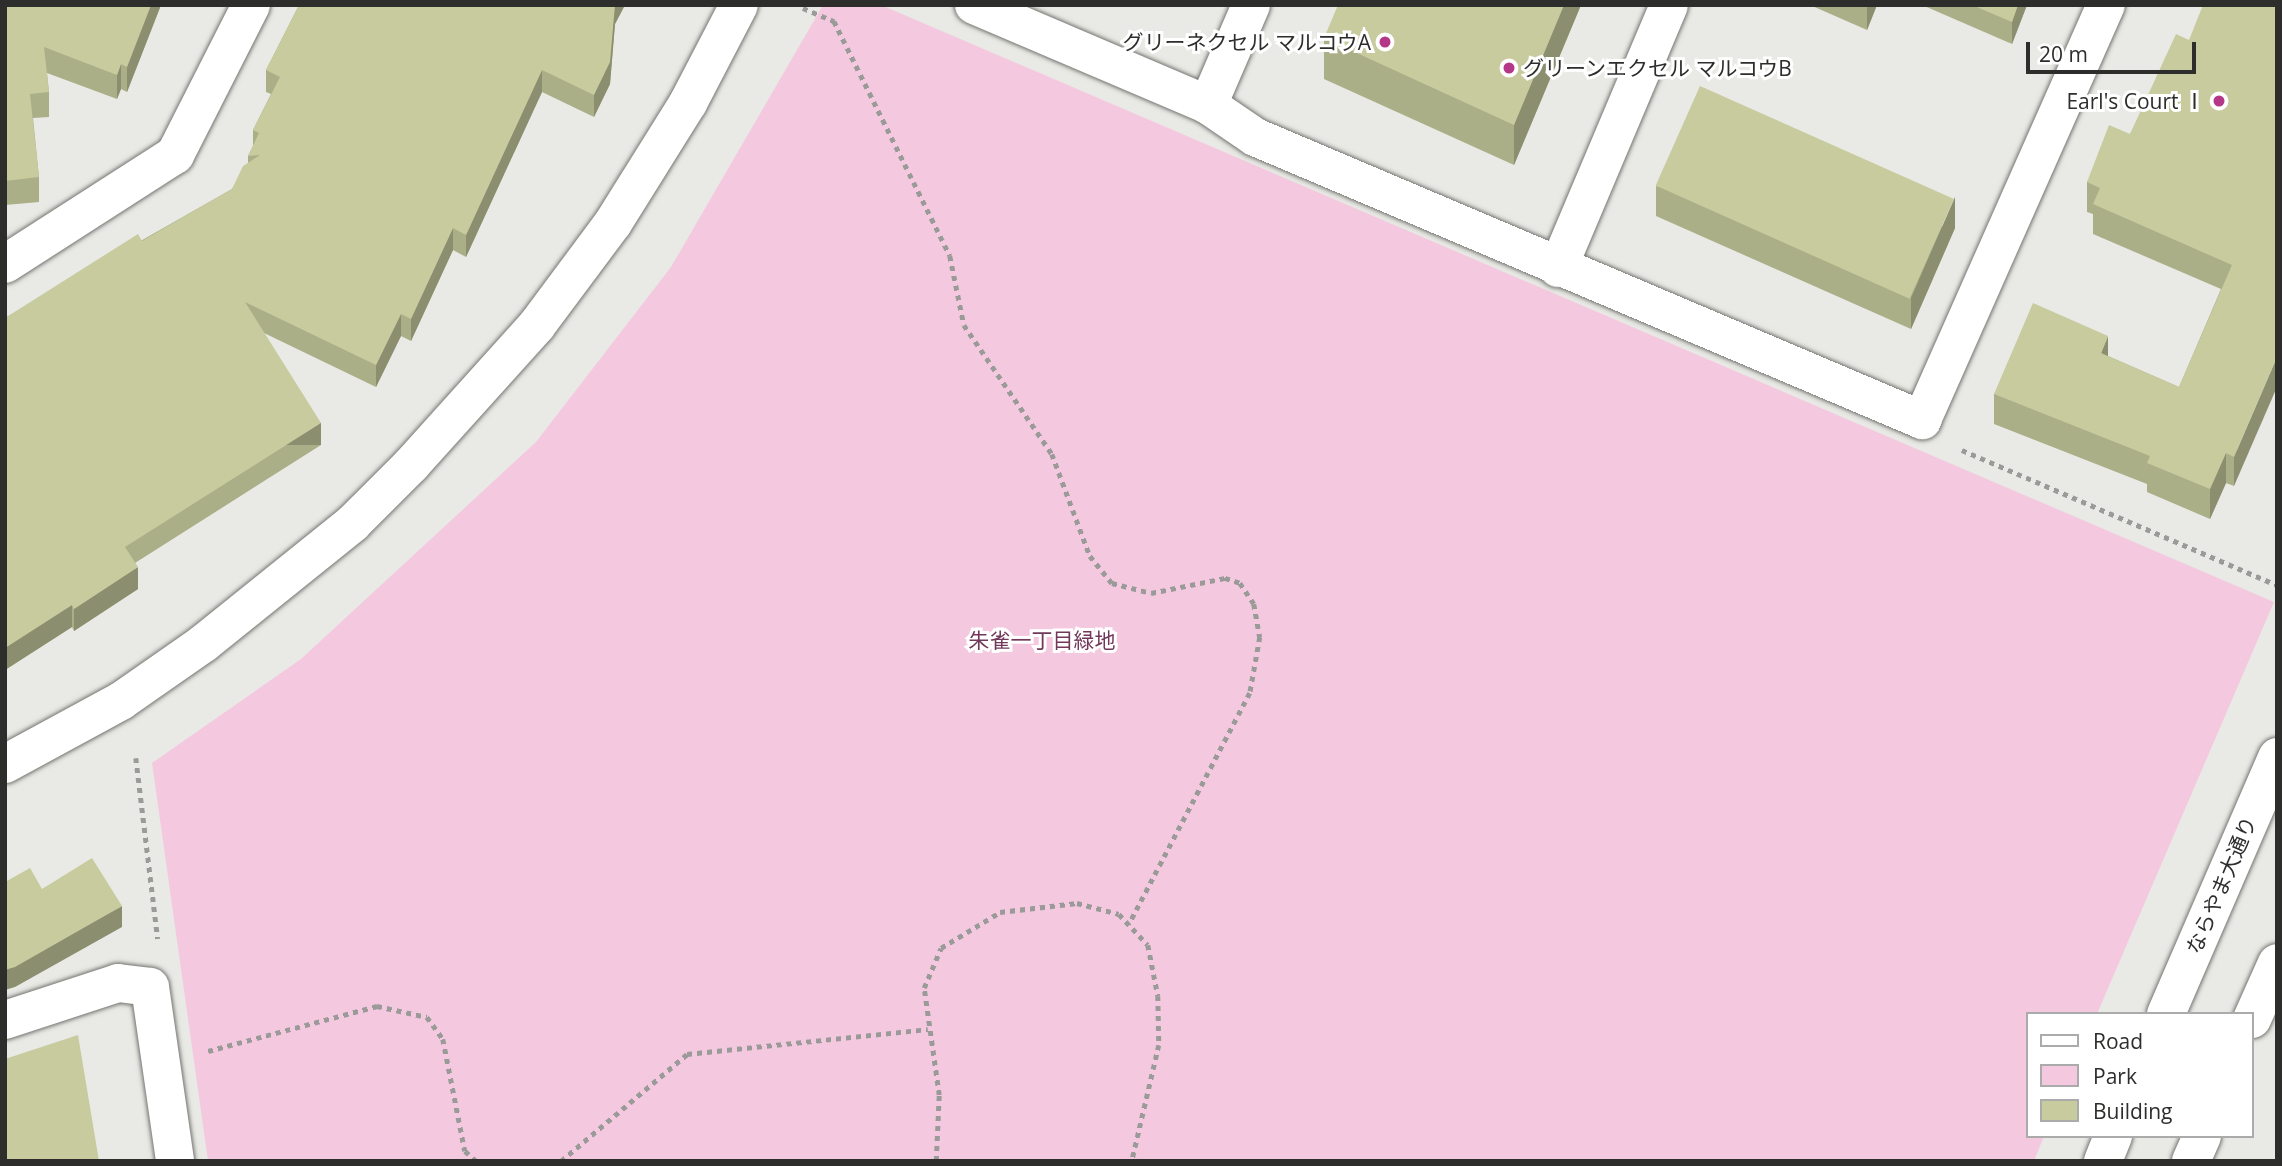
<!DOCTYPE html>
<meta charset="utf-8">
<style>
body{margin:0}
#map{position:relative;width:2282px;height:1166px;overflow:hidden;background:#e9eae5;font-family:"Open Sans","Noto Sans JP",sans-serif}
div>[style]{position:absolute}
.green>*{inset:0;background:#f4c9df}
.path>*{height:4.5px;margin-top:-2.25px;transform-origin:0;background:repeating-linear-gradient(90deg,#9a9b98 0 5px,transparent 0 10px)}
.roads{filter:drop-shadow(0 0 2px #747571) drop-shadow(0 0 2px #747571)}
.minor>*{height:38px;margin:-19px;padding:0 19px;transform-origin:19px;border-radius:19px;background:#fff}
.wall>*{inset:0;background:#abaf88}
.shaded-wall>*{inset:0;background:#8b8e6f;transform-origin:0 0}
.building>*{inset:0;background:#c7cb9e;transform-origin:0 0}
.dots>*{width:19px;height:19px;translate:-50% -50%;box-sizing:border-box;border:4px solid #fff;border-radius:50%}
span{translate:-50% -50%;white-space:nowrap;text-align:center;line-height:1.15;-webkit-text-stroke:6px #fff;paint-order:stroke}
.poi-label{font-size:21px;color:#2d2e2c}
.right{translate:-100% -50%;text-align:right}
.left{translate:0 -50%;text-align:left}
.park-label{font-size:21px;color:#71385a}
.street-label{font-size:21px;color:#2d2e2c}
.frame{position:absolute;inset:0;border:7px solid #2d2e2c;pointer-events:none}
.legend{position:absolute;left:2026px;top:1012px;width:228px;height:126px;box-sizing:border-box;background:#fff;border:2px solid #ababab;margin:0;padding:9px 12px;list-style:none;font-size:21px;color:#2d2e2c}
.legend li{display:flex;align-items:center;gap:14px;height:35px}
.legend b{width:35px;border:2px solid #ababab}
.scale{position:absolute;left:2026px;top:42px;width:170px;height:32px;box-sizing:border-box;border:4px solid #2d2e2c;border-top:0;padding-left:9px;font-size:21px;line-height:24px;white-space:nowrap;color:#2d2e2c;-webkit-text-stroke:5px #fff;paint-order:stroke}
</style>
<div id="map">
<div class="green">
<i style="clip-path:polygon(823px 5px,881px 5px,2274px 602px,2097px 1014px,2028px 1014px,2028px 1136px,2044px 1136px,2034px 1161px,208px 1161px,152px 763px,301px 659px,536px 442px,671px 267px)"></i>
</div>
<div class="path">
<i style="left:803px;top:8px;width:34px;rotate:23deg"></i>
<i style="left:834px;top:21px;width:262px;rotate:63.7deg"></i>
<i style="left:950px;top:256px;width:70px;rotate:78.5deg"></i>
<i style="left:964px;top:325px;width:156px;rotate:55.7deg"></i>
<i style="left:1052px;top:454px;width:109px;rotate:69.6deg"></i>
<i style="left:1090px;top:556px;width:35px;rotate:51deg"></i>
<i style="left:1112px;top:583px;width:40px;rotate:14.4deg"></i>
<i style="left:1151px;top:593px;width:76px;rotate:-11.5deg"></i>
<i style="left:1225px;top:578px;width:16px;rotate:18deg"></i>
<i style="left:1240px;top:583px;width:25px;rotate:56deg"></i>
<i style="left:1254px;top:604px;width:34px;rotate:80deg"></i>
<i style="left:1260px;top:637px;width:57px;rotate:100.1deg"></i>
<i style="left:1250px;top:693px;width:261px;rotate:117.6deg"></i>
<i style="left:1962px;top:450px;width:343px;rotate:23.2deg"></i>
<i style="left:136px;top:758px;width:182px;rotate:83.1deg"></i>
<i style="left:208px;top:1051px;width:175px;rotate:-14.9deg"></i>
<i style="left:377px;top:1006px;width:51px;rotate:12.4deg"></i>
<i style="left:427px;top:1017px;width:27px;rotate:54deg"></i>
<i style="left:443px;top:1039px;width:114px;rotate:78.9deg"></i>
<i style="left:465px;top:1151px;width:15px;rotate:42deg"></i>
<i style="left:561px;top:1161px;width:165px;rotate:-40.3deg"></i>
<i style="left:687px;top:1054px;width:242px;rotate:-5.9deg"></i>
<i style="left:936px;top:1161px;width:66px;rotate:-87.4deg"></i>
<i style="left:939px;top:1095px;width:108px;rotate:-98deg"></i>
<i style="left:924px;top:988px;width:43px;rotate:-67deg"></i>
<i style="left:941px;top:948px;width:69px;rotate:-31.4deg"></i>
<i style="left:1000px;top:912px;width:78px;rotate:-6.7deg"></i>
<i style="left:1077px;top:903px;width:43px;rotate:14.7deg"></i>
<i style="left:1119px;top:914px;width:42px;rotate:46.9deg"></i>
<i style="left:1148px;top:945px;width:52px;rotate:78.9deg"></i>
<i style="left:1158px;top:996px;width:49px;rotate:88.8deg"></i>
<i style="left:1159px;top:1045px;width:119px;rotate:103.1deg"></i>
</div>
<div class="roads">
<div class="minor">
<i style="left:974px;top:5px;width:254px;rotate:23.1deg"></i>
<i style="left:1208px;top:105px;width:57px;rotate:34.2deg"></i>
<i style="left:1255px;top:137px;width:725px;rotate:22.99deg"></i>
<i style="left:1922px;top:420px;width:454px;rotate:-66.1deg"></i>
<i style="left:1208px;top:105px;width:109px;rotate:-66.7deg"></i>
<i style="left:5px;top:264px;width:202px;rotate:-32.7deg"></i>
<i style="left:175px;top:155px;width:168px;rotate:-63.1deg"></i>
<i style="left:1558px;top:268px;width:285px;rotate:-67.1deg"></i>
<i style="left:5px;top:764px;width:132px;rotate:-28.5deg"></i>
<i style="left:121px;top:701px;width:101px;rotate:-34.9deg"></i>
<i style="left:204px;top:643px;width:191px;rotate:-38.8deg"></i>
<i style="left:353px;top:523px;width:82px;rotate:-45deg"></i>
<i style="left:411px;top:465px;width:188px;rotate:-48deg"></i>
<i style="left:537px;top:325px;width:127px;rotate:-53.3deg"></i>
<i style="left:613px;top:223px;width:142px;rotate:-58deg"></i>
<i style="left:688px;top:103px;width:110px;rotate:-62.5deg"></i>
<i style="left:2166px;top:1014px;width:280px;rotate:-66.6deg"></i>
<i style="left:2252px;top:1019px;width:61px;rotate:-65.9deg"></i>
<i style="left:5px;top:1020px;width:119px;rotate:-18.1deg"></i>
<i style="left:118px;top:983px;width:32px;rotate:7deg"></i>
<i style="left:150px;top:987px;width:176px;rotate:81.8deg"></i>
<i style="left:2103px;top:1161px;width:27px;rotate:-68deg"></i>
<i style="left:2191px;top:1161px;width:27px;rotate:-66deg"></i>
</div>
</div>
<div class="wall">
<i style="clip-path:polygon(5px 5px,161px 5px,127px 92px,121px 89px,117px 99px,47px 73px,49px 92px,49px 117px,33px 118px,39px 177px,39px 202px,5px 205px)"></i>
<i style="clip-path:polygon(299px 5px,625px 5px,615px 24px,610px 84px,594px 117px,542px 92px,466px 257px,453px 250px,411px 341px,401px 336px,376px 387px,264px 333px,321px 445px,135px 563px,138px 589px,74px 631px,72px 627px,5px 670px,5px 318px,232px 189px,248px 163px,248px 156px,253px 146px,253px 130px,271px 94px,266px 92px,266px 70px)"></i>
<i style="clip-path:polygon(1581px 5px,1514px 165px,1324px 79px,1324px 38px)"></i>
<i style="clip-path:polygon(1810px 5px,1877px 5px,1867px 30px)"></i>
<i style="clip-path:polygon(1922px 5px,2027px 5px,2012px 44px)"></i>
<i style="clip-path:polygon(2277px 5px,2234px 486px,2226px 483px,2210px 519px,2147px 492px,2147px 484px,1994px 424px,1994px 394px,2108px 356px,2179px 387px,2221px 289px,2093px 234px,2093px 214px,2087px 212px,2087px 182px,2130px 134px,2189px 40px)"></i>
<i style="clip-path:polygon(1656px 186px,1955px 228px,1911px 329px,1656px 216px)"></i>
</div>
<div class="shaded-wall">
<i style="clip-path:polygon(151px 5px,161px 5px,127px 92px,127px 67px)"></i>
<i style="clip-path:polygon(615px 5px,625px 5px,615px 24px,610px 84px,594px 117px,594px 95px)"></i>
<i style="clip-path:polygon(1564px 5px,1581px 5px,1514px 165px,1514px 125px)"></i>
<i style="clip-path:polygon(1868px 5px,1877px 5px,1867px 30px,1867px 8px)"></i>
<i style="clip-path:polygon(2018px 5px,2027px 5px,2012px 44px,2012px 22px)"></i>
<i style="clip-path:polygon(121px 64px,121px 89px,117px 99px,117px 75px)"></i>
<i style="clip-path:polygon(542px 70px,542px 92px,466px 257px,466px 235px)"></i>
<i style="clip-path:polygon(1955px 197px,1955px 228px,1911px 329px,1911px 298px)"></i>
<i style="clip-path:polygon(453px 228px,453px 250px,411px 341px,411px 319px)"></i>
<i style="clip-path:polygon(401px 314px,401px 336px,376px 387px,376px 365px)"></i>
<i style="clip-path:polygon(2108px 336px,2108px 365px,2101px 353px)"></i>
<i style="clip-path:polygon(2277px 357px,2277px 387px,2234px 486px,2234px 457px)"></i>
<i style="left:321px;top:423px;width:22px;height:232px;rotate:90deg"></i>
<i style="clip-path:polygon(2226px 453px,2226px 483px,2210px 519px,2210px 489px)"></i>
<i style="clip-path:polygon(138px 567px,138px 589px,74px 631px,74px 609px)"></i>
<i style="clip-path:polygon(72px 605px,72px 627px,5px 670px,5px 648px)"></i>
<i style="clip-path:polygon(122px 906px,122px 927px,15px 987px,5px 990px,5px 970px)"></i>
</div>
<div class="building">
<i style="clip-path:polygon(5px 5px,151px 5px,127px 67px,121px 64px,117px 75px,44px 47px,49px 92px,30px 94px,39px 177px,5px 181px)"></i>
<i style="clip-path:polygon(299px 5px,615px 5px,610px 62px,594px 95px,542px 70px,466px 235px,453px 228px,411px 319px,401px 314px,376px 365px,245px 302px,321px 423px,125px 547px,138px 567px,74px 609px,72px 605px,5px 648px,5px 318px,138px 234px,142px 241px,232px 189px,243px 166px,260px 155px,248px 156px,259px 133px,253px 130px,280px 77px,266px 70px)"></i>
<i style="clip-path:polygon(1338px 5px,1564px 5px,1514px 125px,1324px 38px)"></i>
<i style="clip-path:polygon(1972px 5px,2018px 5px,2012px 22px)"></i>
<i style="clip-path:polygon(2203px 5px,2277px 5px,2277px 357px,2234px 457px,2226px 453px,2210px 489px,2147px 463px,2150px 456px,1994px 394px,2033px 303px,2108px 336px,2101px 353px,2179px 387px,2232px 265px,2093px 204px,2100px 188px,2087px 182px,2109px 125px,2130px 134px,2176px 34px,2189px 40px)"></i>
<i style="left:1700px;top:86px;width:278px;height:109px;rotate:24deg"></i>
<i style="clip-path:polygon(92px 858px,122px 906px,15px 967px,5px 970px,5px 882px,30px 868px,42px 889px)"></i>
<i style="clip-path:polygon(78px 1035px,99px 1161px,5px 1161px,5px 1059px)"></i>
</div>
<div class="dots">
<i style="left:1385px;top:42px;background:#b53888"></i>
<i style="left:1509px;top:68px;background:#b53888"></i>
<i style="left:2219px;top:101px;background:#b53888"></i>
</div>
<div class="poi-label">
<span class="right" style="left:1371px;top:42px">グリーネクセル マルコウA</span>
<span class="left" style="left:1523px;top:68px">グリーンエクセル マルコウB</span>
<span class="right" style="left:2205px;top:101px">Earl's Court Ⅰ</span>
</div>
<div class="park-label">
<span style="left:1042px;top:640px">朱雀一丁目緑地</span>
</div>
<div class="street-label">
<span style="left:2221px;top:885px;rotate:-67deg">ならやま大通り</span>
</div>
<div class="frame"></div>
<ul class="legend">
<li><b style="height:9px;background:#fff"></b>Road</li>
<li><b style="height:19px;background:#f4c9df"></b>Park</li>
<li><b style="height:19px;background:#c7cb9e"></b>Building</li>
</ul>
<div class="scale">20 m</div>
</div>
